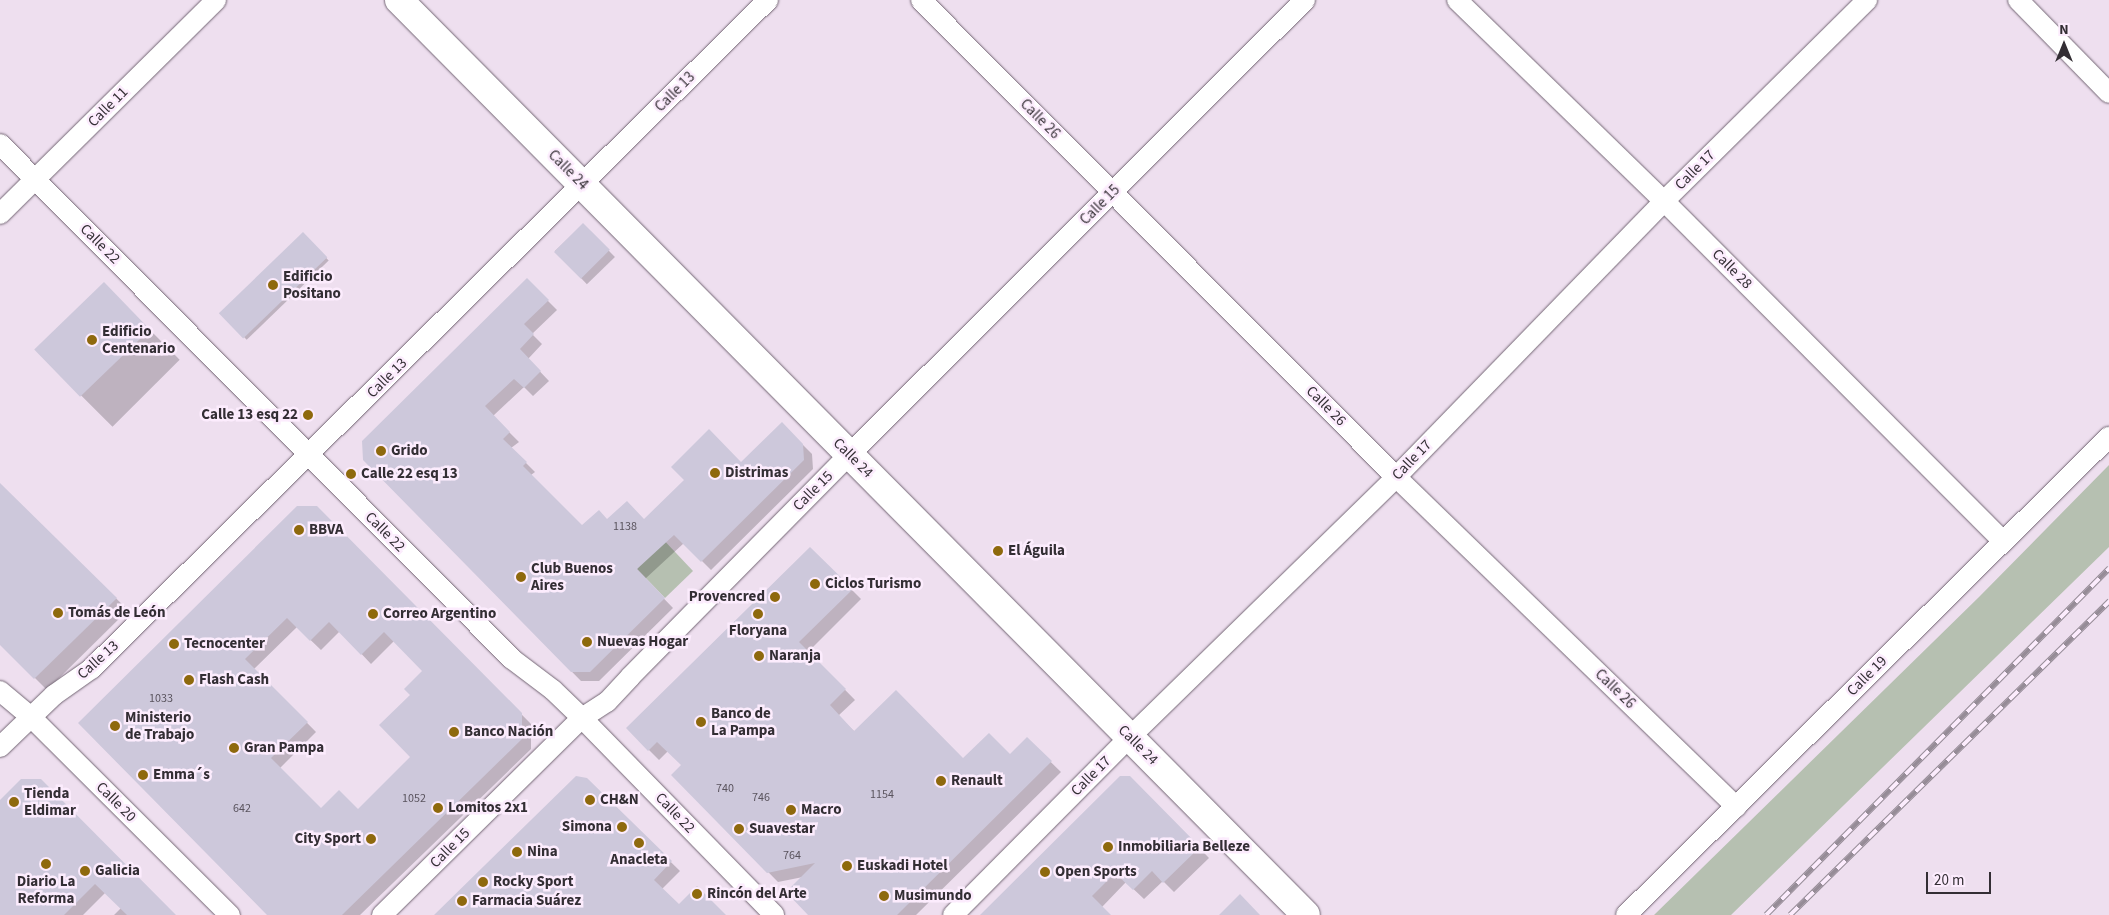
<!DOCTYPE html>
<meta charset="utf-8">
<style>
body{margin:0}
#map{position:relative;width:2109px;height:915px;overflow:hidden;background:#eedfef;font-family:"Source Sans 3",sans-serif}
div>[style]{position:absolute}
.green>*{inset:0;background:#b6c0b1}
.shadow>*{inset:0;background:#0003;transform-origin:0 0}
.building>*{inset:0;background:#cdc8db;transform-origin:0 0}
.roads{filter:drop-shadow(0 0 1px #736674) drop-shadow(0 0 1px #736674)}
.street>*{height:20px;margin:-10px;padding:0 10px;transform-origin:10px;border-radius:10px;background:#fff}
.secondary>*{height:28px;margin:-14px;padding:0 14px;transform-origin:14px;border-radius:14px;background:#fff}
.rail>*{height:5.5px;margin-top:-2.75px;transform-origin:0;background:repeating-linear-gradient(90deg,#fcecfd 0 11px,#968c97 0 22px);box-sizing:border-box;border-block:1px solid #968c97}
.dots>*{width:14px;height:14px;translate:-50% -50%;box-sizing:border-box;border:2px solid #fcecfd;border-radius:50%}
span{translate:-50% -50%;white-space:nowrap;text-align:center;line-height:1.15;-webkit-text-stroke:5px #fcecfd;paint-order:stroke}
.number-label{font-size:12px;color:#5a545e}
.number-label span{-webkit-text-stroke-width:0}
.street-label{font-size:15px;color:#332e34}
.poi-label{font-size:15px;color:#332e34;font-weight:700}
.left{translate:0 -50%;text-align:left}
.right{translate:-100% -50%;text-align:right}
.north{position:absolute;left:2039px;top:20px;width:50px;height:50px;-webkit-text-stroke:4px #fcecfd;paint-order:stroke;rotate:0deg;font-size:14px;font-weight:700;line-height:20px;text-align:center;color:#332e34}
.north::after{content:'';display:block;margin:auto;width:18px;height:22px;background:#332e34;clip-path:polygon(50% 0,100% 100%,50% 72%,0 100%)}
.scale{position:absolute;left:1926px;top:872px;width:65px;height:22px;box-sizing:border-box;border:2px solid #332e34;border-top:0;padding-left:6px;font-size:15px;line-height:18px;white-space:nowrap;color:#332e34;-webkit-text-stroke:4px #fcecfd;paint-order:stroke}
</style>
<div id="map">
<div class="green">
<i style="clip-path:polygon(2109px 465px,2109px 547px,1731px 915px,1654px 915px,1979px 597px)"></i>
<i style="clip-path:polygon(659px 535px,693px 571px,665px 598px,637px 569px)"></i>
</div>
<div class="shadow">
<i style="left:583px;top:224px;width:46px;height:39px;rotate:46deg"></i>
<i style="left:303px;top:234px;width:37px;height:114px;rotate:46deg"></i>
<i style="clip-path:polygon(527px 280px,557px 310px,532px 334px,542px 344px,528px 359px,549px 381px,533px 396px,524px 387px,493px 416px,519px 442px,511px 448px,535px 472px,531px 475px,582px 527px,608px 521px,645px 521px,742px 464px,782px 424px,812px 454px,813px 469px,711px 570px,684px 543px,645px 579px,673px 608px,599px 681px,581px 681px,364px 460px)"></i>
<i style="left:104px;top:284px;width:107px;height:95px;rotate:45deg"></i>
<i style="clip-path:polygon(0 485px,128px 610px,47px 690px,0 643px)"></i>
<i style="clip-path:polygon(evenodd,316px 507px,531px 724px,531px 749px,360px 915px,268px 915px,79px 723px,316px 507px,297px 627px,321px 650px,340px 631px,371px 664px,394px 641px,424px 671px,411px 695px,412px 757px,358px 811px,321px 810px,280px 768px,316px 732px,254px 669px,297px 627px)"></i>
<i style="clip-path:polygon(810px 548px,861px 599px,808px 652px,855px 700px,838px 716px,855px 732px,963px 759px,1010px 756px,1027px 739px,1061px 772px,916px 915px,810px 915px,803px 877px,778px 882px,673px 775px,683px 765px,668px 751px,659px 760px,627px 728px)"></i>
<i style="clip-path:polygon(1130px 777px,1209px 858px,1174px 892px,1163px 881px,1144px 899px,1126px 882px,1102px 907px,1109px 915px,981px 915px)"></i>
<i style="clip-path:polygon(586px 779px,680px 871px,662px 889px,679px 906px,724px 915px,436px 915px)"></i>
<i style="clip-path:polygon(0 802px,174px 915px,114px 915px,121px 908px,106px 892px,83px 915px,0 915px)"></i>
</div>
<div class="building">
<i style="left:583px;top:223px;width:38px;height:41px;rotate:45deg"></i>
<i style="left:303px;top:232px;width:35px;height:117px;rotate:46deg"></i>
<i style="clip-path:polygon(527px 278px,549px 300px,524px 324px,534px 334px,520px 349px,541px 371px,524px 388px,514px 379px,485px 406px,510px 432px,503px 439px,527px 462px,523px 466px,582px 525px,599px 510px,607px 519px,627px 501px,644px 519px,684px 480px,671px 467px,709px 429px,741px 462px,782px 422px,803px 444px,804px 460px,701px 562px,674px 535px,637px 569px,665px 598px,590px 672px,571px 672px,363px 460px,362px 441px)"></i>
<i style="left:104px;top:282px;width:66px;height:97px;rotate:46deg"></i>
<i style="clip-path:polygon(0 483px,117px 598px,34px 679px,0 645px)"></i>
<i style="clip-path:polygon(evenodd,297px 506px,317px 506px,522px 713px,522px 739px,342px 915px,267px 915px,78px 723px,297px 506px,287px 618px,310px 641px,329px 622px,361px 655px,384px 632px,422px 671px,404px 689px,410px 695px,379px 725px,410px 757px,358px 809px,339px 790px,321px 808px,271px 758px,308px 722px,245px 659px,287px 618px)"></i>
<i style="clip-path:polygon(810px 547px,853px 589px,799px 642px,846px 689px,830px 705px,854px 731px,896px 690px,963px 758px,989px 733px,1010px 754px,1027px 737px,1052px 761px,897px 915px,808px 915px,786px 892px,815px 863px,767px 873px,671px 775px,681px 765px,657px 742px,648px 751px,626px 728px)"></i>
<i style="clip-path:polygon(576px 776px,587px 778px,672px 861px,654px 880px,679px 904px,697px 886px,726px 915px,434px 915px)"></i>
<i style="clip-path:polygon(1120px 776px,1130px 776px,1200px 847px,1163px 883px,1152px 871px,1133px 890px,1115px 873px,1092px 896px,1111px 915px,980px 915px)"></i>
<i style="clip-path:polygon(21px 779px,41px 779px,176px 915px,127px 915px,95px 884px,64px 915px,0 915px,0 800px)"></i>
<i style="clip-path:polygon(1240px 894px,1260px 915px,1219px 915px)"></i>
</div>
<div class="roads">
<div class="street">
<i style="left:921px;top:0;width:673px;rotate:45.12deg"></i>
<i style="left:1396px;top:477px;width:474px;rotate:44.1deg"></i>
<i style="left:1457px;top:0;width:289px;rotate:44.2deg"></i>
<i style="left:1664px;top:201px;width:480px;rotate:45.1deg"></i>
<i style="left:2018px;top:0;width:130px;rotate:45.6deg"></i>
<i style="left:0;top:144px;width:726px;rotate:45.17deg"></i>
<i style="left:512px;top:659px;width:51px;rotate:37.1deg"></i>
<i style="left:553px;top:690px;width:40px;rotate:44deg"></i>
<i style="left:582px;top:718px;width:275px;rotate:45.7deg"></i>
<i style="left:0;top:214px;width:304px;rotate:-44.7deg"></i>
<i style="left:0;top:691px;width:40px;rotate:40deg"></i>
<i style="left:31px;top:717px;width:281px;rotate:44.9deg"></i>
<i style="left:0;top:747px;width:75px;rotate:-43.9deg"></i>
<i style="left:54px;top:695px;width:45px;rotate:-35.1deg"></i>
<i style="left:91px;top:669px;width:952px;rotate:-44.66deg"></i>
<i style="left:382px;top:915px;width:281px;rotate:-44.6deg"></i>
<i style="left:582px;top:718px;width:30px;rotate:-33deg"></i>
<i style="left:607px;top:702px;width:34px;rotate:-47deg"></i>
<i style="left:630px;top:677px;width:313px;rotate:-45.4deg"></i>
<i style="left:850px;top:454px;width:643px;rotate:-44.94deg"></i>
<i style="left:953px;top:915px;width:251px;rotate:-45.2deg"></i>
<i style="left:1130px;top:737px;width:372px;rotate:-44.3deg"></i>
<i style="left:1396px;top:477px;width:385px;rotate:-45.8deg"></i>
<i style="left:1664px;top:201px;width:286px;rotate:-44.7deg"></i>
<i style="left:1626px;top:915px;width:680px;rotate:-44.7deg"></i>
</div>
<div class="secondary">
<i style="left:399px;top:0;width:1288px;rotate:45.25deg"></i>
</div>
</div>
<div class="rail">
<i style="left:1766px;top:915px;width:488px;rotate:-45.3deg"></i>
<i style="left:1790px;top:915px;width:448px;rotate:-44.5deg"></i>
</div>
<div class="dots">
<i style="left:273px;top:285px;background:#8e690d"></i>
<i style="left:92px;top:340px;background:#8e690d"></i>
<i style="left:308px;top:415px;background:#8e690d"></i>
<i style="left:381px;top:451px;background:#8e690d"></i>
<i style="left:715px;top:473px;background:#8e690d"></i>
<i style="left:351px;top:474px;background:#8e690d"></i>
<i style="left:299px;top:530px;background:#8e690d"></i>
<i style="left:998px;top:551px;background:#8e690d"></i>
<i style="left:521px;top:577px;background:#8e690d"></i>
<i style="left:815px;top:584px;background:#8e690d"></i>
<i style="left:775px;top:597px;background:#8e690d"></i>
<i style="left:58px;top:613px;background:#8e690d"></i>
<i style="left:373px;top:614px;background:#8e690d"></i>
<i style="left:758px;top:614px;background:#8e690d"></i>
<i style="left:587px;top:642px;background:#8e690d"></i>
<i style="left:174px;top:644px;background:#8e690d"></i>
<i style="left:759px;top:656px;background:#8e690d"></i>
<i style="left:189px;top:680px;background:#8e690d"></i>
<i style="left:701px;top:722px;background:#8e690d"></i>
<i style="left:115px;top:726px;background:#8e690d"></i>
<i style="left:454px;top:732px;background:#8e690d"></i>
<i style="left:234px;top:748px;background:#8e690d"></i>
<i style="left:143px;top:775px;background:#8e690d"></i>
<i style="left:941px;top:781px;background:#8e690d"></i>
<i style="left:590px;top:800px;background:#8e690d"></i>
<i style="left:14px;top:802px;background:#8e690d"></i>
<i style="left:438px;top:808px;background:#8e690d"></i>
<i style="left:791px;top:810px;background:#8e690d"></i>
<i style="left:622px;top:827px;background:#8e690d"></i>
<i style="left:739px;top:829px;background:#8e690d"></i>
<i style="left:371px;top:839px;background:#8e690d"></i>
<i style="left:639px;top:843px;background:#8e690d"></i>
<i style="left:1108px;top:847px;background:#8e690d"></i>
<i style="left:517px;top:852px;background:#8e690d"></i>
<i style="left:46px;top:864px;background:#8e690d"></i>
<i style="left:847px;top:866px;background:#8e690d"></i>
<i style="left:85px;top:871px;background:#8e690d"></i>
<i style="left:1045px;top:872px;background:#8e690d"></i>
<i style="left:483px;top:882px;background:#8e690d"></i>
<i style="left:697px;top:894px;background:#8e690d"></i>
<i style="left:884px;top:896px;background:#8e690d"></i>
<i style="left:462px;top:901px;background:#8e690d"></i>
</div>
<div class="number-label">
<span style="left:625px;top:527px">1138</span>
<span style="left:161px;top:699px">1033</span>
<span style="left:725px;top:789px">740</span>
<span style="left:882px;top:795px">1154</span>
<span style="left:761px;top:798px">746</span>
<span style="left:414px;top:799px">1052</span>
<span style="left:242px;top:809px">642</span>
<span style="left:792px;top:856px">764</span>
</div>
<div class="street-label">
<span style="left:675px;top:92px;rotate:-45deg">Calle 13</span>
<span style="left:108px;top:107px;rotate:-45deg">Calle 11</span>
<span style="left:1040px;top:119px;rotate:45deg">Calle 26</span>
<span style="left:568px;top:170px;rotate:45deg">Calle 24</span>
<span style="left:1695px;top:170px;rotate:-45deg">Calle 17</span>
<span style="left:1100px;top:205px;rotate:-45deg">Calle 15</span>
<span style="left:100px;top:244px;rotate:45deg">Calle 22</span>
<span style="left:1732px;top:269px;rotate:45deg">Calle 28</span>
<span style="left:387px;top:378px;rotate:-45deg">Calle 13</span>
<span style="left:1326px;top:406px;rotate:45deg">Calle 26</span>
<span style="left:853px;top:458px;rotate:45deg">Calle 24</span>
<span style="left:1412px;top:460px;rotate:-46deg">Calle 17</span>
<span style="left:813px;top:491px;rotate:-45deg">Calle 15</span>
<span style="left:385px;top:532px;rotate:45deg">Calle 22</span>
<span style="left:98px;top:660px;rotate:-42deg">Calle 13</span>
<span style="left:1867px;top:676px;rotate:-45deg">Calle 19</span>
<span style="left:1615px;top:689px;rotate:44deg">Calle 26</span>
<span style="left:1138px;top:745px;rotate:45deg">Calle 24</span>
<span style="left:1091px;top:776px;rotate:-45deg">Calle 17</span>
<span style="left:116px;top:802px;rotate:45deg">Calle 20</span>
<span style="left:675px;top:813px;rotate:46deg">Calle 22</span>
<span style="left:450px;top:848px;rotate:-45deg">Calle 15</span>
</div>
<div class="poi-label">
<span class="left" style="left:283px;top:285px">Edificio<br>Positano</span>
<span class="left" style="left:102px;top:340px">Edificio<br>Centenario</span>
<span class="right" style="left:298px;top:415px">Calle 13 esq 22</span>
<span class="left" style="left:391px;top:451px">Grido</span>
<span class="left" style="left:725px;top:473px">Distrimas</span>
<span class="left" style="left:361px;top:474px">Calle 22 esq 13</span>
<span class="left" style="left:309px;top:530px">BBVA</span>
<span class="left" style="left:1008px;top:551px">El Águila</span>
<span class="left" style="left:531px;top:577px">Club Buenos<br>Aires</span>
<span class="left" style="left:825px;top:584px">Ciclos Turismo</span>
<span class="right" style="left:765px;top:597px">Provencred</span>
<span class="left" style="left:68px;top:613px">Tomás de León</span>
<span class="left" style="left:383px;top:614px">Correo Argentino</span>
<span style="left:758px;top:631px">Floryana</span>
<span class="left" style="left:597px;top:642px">Nuevas Hogar</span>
<span class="left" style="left:184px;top:644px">Tecnocenter</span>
<span class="left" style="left:769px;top:656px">Naranja</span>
<span class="left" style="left:199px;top:680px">Flash Cash</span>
<span class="left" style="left:711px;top:722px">Banco de<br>La Pampa</span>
<span class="left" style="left:125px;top:726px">Ministerio<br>de Trabajo</span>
<span class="left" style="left:464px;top:732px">Banco Nación</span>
<span class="left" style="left:244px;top:748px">Gran Pampa</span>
<span class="left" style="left:153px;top:775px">Emma´s</span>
<span class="left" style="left:951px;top:781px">Renault</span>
<span class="left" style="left:24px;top:802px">Tienda<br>Eldimar</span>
<span class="left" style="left:600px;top:800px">CH&amp;N</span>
<span class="left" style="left:448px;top:808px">Lomitos 2x1</span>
<span class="left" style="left:801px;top:810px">Macro</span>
<span class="right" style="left:612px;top:827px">Simona</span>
<span class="left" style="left:749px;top:829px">Suavestar</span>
<span class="right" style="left:361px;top:839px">City Sport</span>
<span class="left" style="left:1118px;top:847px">Inmobiliaria Belleze</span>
<span class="left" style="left:527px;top:852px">Nina</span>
<span style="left:639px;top:860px">Anacleta</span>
<span class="left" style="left:857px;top:866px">Euskadi Hotel</span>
<span class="left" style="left:95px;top:871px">Galicia</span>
<span class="left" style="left:1055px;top:872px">Open Sports</span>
<span style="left:46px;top:890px">Diario La<br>Reforma</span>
<span class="left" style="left:493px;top:882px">Rocky Sport</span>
<span class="left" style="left:707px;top:894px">Rincón del Arte</span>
<span class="left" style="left:894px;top:896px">Musimundo</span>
<span class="left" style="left:472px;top:901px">Farmacia Suárez</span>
</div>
<div class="north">N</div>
<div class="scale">20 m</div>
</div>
